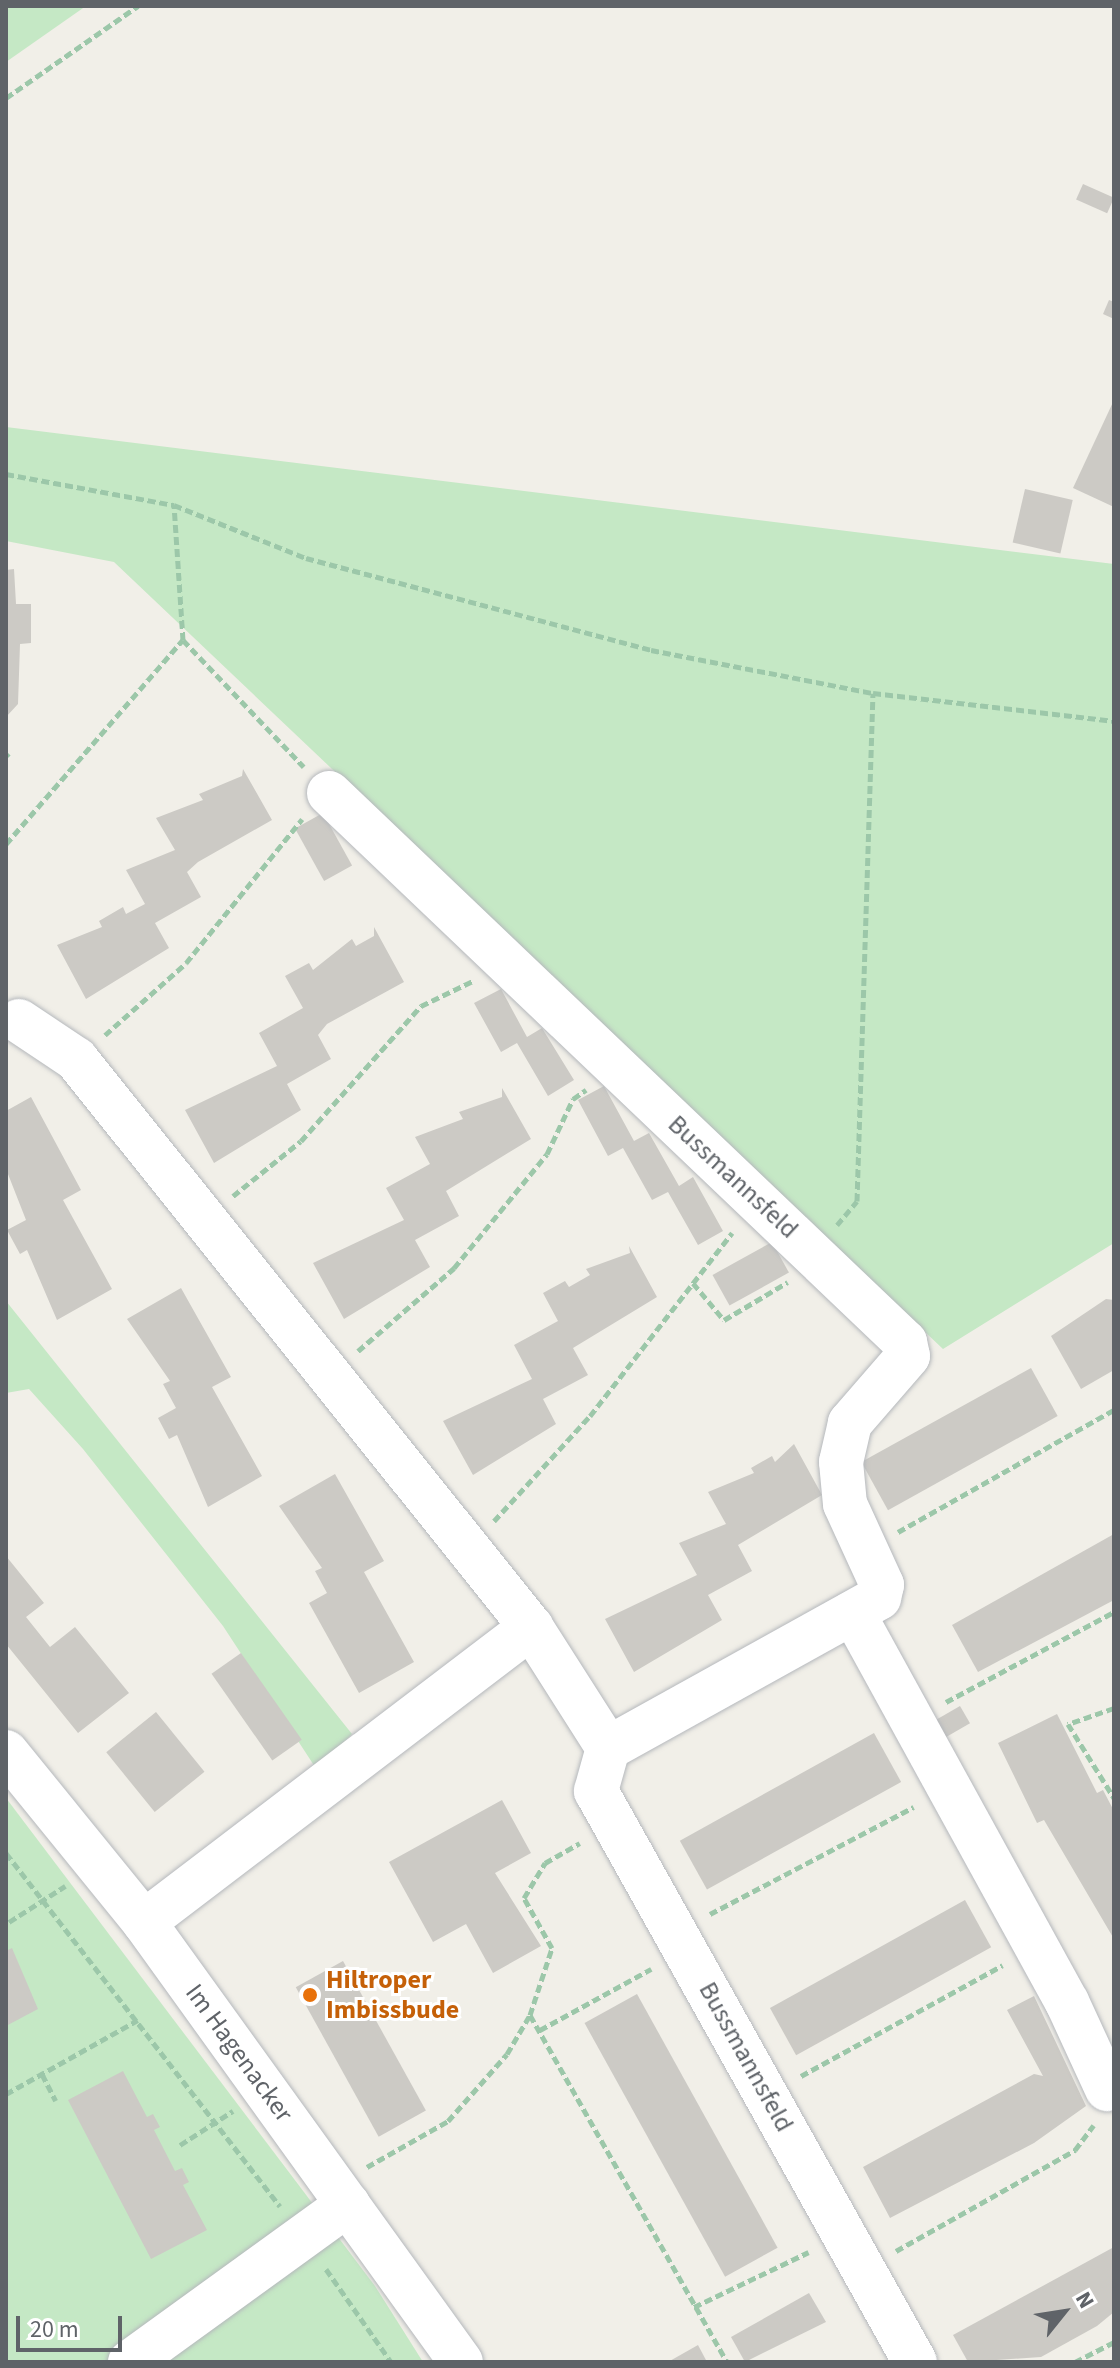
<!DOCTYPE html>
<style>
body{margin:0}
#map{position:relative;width:1120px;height:2368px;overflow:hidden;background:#f1efe8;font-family:"Source Sans 3",sans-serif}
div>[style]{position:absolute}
.green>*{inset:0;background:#c5e8c5}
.building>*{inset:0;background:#cccac5;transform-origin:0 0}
.path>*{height:5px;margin-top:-2.5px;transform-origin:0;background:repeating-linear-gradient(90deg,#9cc7a9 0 8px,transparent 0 12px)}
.roads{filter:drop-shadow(0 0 2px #b5b8bc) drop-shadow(0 0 2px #b5b8bc)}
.minor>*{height:44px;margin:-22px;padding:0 22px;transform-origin:22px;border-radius:22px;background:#fff}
.dots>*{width:22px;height:22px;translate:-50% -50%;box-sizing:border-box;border:4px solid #fff;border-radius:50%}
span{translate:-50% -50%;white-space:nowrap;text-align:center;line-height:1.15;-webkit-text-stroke:6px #fff;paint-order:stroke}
.street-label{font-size:26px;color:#5f6368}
.food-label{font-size:26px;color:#c56008;font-weight:700}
.left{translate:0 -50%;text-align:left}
.frame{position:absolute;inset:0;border:8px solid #5f6368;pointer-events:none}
.north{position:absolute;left:1024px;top:2272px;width:80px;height:80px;-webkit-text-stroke:6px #fff;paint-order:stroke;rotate:60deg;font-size:22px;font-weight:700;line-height:32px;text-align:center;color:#5f6368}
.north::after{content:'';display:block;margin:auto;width:28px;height:36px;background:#5f6368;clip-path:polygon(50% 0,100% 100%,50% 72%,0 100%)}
.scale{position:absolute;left:16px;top:2316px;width:106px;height:36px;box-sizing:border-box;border:4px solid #5f6368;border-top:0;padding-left:10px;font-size:24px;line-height:28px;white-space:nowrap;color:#5f6368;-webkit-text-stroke:6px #fff;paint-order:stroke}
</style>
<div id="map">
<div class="green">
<i style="clip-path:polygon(6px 6px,86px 6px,6px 62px)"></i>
<i style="clip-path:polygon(6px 427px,1114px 564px,1114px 1243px,943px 1349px,114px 562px,6px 541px)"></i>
<i style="clip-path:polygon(6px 1301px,352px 1734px,317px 1770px,223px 1626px,83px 1449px,29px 1389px,6px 1393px)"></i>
<i style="clip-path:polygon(6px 1798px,375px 2286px,423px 2362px,6px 2362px)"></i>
</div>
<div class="building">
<i style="left:1083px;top:184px;width:34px;height:17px;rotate:24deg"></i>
<i style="clip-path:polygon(1109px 300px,1114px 302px,1114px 319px,1103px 314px)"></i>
<i style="clip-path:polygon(1114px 400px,1114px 507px,1073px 488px)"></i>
<i style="left:1025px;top:489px;width:49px;height:55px;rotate:13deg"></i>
<i style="clip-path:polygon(14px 569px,16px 604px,31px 604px,31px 643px,20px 644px,18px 704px,6px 717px,6px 570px)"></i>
<i style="clip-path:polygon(243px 769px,272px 820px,198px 862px,187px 872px,201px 897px,155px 923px,169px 948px,86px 999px,57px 945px,102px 927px,99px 921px,123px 907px,126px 914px,145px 904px,126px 870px,175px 850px,156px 818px,203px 800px,199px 794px,242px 776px)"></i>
<i style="left:323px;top:813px;width:60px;height:32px;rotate:61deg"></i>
<i style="clip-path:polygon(374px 927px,404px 982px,327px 1024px,318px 1035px,331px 1059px,287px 1084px,301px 1110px,214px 1163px,185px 1110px,277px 1066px,259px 1033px,303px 1008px,285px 976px,309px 963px,313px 970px,352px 939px,356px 946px,374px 936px)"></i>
<i style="clip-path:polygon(501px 989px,527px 1037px,542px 1028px,574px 1080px,548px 1096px,517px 1043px,501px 1052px,474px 1003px)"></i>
<i style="clip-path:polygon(604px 1086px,634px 1141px,649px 1133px,679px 1186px,693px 1177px,723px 1231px,698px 1245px,668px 1192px,652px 1200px,623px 1148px,608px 1156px,578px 1100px)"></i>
<i style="clip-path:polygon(502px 1088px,531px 1139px,446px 1191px,459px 1216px,415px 1240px,430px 1267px,344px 1319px,313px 1263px,404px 1220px,386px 1188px,430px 1164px,415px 1137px,463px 1119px,459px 1112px,502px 1097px)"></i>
<i style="clip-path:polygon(31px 1097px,81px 1190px,63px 1200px,112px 1289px,57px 1320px,27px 1250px,20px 1254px,7px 1230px,26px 1220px,6px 1169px,6px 1111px)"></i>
<i style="left:772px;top:1242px;width:35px;height:68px;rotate:61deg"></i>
<i style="clip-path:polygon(629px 1246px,657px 1297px,573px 1348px,588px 1375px,543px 1399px,556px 1424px,473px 1475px,443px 1421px,532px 1379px,514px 1345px,558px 1321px,543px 1293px,565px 1281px,569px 1287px,590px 1275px,586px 1269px,630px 1253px)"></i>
<i style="clip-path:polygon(181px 1288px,231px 1377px,212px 1387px,262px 1476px,208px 1507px,177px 1435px,169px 1439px,158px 1418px,176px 1408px,163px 1384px,170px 1381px,127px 1319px)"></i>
<i style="clip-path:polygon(1106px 1299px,1114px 1300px,1114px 1370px,1081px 1389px,1051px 1336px)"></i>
<i style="left:1031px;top:1368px;width:55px;height:194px;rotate:61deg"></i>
<i style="clip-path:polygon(794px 1444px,822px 1495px,738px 1545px,752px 1571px,708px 1595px,722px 1620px,634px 1672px,605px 1619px,697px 1575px,679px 1543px,726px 1524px,708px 1492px,754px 1473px,751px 1468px,772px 1456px,775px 1462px)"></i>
<i style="clip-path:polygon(335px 1474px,384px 1561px,364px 1572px,414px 1662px,359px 1693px,309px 1603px,327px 1593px,315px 1571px,322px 1568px,279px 1506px)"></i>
<i style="clip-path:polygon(1114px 1534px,1114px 1600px,978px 1672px,952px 1625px)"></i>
<i style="clip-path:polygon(6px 1556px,44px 1603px,26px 1617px,50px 1647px,75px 1627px,129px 1693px,78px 1733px,6px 1644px)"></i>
<i style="left:241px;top:1653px;width:106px;height:36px;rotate:55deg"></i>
<i style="left:960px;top:1706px;width:20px;height:34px;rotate:60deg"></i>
<i style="left:156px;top:1712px;width:77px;height:64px;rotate:51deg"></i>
<i style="clip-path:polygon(1057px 1714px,1097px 1793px,1103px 1790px,1114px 1811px,1114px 1939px,1044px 1820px,1037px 1823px,998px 1743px)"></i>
<i style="left:874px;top:1733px;width:56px;height:222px;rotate:61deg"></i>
<i style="clip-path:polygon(502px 1800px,531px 1853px,495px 1873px,541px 1946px,493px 1973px,466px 1924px,433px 1942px,389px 1862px)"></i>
<i style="left:965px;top:1900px;width:54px;height:223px;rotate:61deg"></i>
<i style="clip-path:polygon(12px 1948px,38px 2009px,6px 2026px,6px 1951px)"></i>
<i style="left:343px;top:1961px;width:171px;height:54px;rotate:61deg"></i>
<i style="left:637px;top:1994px;width:290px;height:60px;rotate:61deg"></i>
<i style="clip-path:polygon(1034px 1996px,1086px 2106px,1034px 2143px,890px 2218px,863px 2167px,1034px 2074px,1043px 2076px,1007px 2010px)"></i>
<i style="clip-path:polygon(123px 2071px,147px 2117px,153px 2114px,160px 2127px,154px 2130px,175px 2171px,182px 2168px,189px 2182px,183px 2185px,207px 2230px,151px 2259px,68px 2100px)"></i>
<i style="clip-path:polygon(1114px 2247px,1114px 2312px,1097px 2326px,1041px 2357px,968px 2362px,953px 2335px)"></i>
<i style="clip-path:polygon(809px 2293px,826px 2322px,745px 2362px,731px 2337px)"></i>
<i style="clip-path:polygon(698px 2345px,707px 2362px,668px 2362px)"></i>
</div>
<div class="path">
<i style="left:6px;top:98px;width:161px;rotate:-34.9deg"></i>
<i style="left:6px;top:474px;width:171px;rotate:10.5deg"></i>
<i style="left:174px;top:505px;width:142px;rotate:21.9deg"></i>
<i style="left:306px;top:558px;width:357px;rotate:14.9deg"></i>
<i style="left:651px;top:650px;width:226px;rotate:11deg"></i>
<i style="left:873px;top:693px;width:243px;rotate:6.6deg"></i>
<i style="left:183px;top:640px;width:175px;rotate:46.4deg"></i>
<i style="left:6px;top:756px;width:4px;rotate:-45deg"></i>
<i style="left:6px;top:844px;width:270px;rotate:-49.1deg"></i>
<i style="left:183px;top:640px;width:135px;rotate:-93.8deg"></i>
<i style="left:105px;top:1035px;width:108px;rotate:-41.6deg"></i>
<i style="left:186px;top:963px;width:185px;rotate:-51.1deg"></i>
<i style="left:233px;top:1196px;width:87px;rotate:-39deg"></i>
<i style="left:301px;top:1141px;width:181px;rotate:-48.4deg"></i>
<i style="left:421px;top:1006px;width:58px;rotate:-25.7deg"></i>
<i style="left:837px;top:1225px;width:31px;rotate:-50deg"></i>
<i style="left:857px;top:1201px;width:508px;rotate:-88.2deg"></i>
<i style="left:693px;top:1283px;width:48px;rotate:50deg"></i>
<i style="left:724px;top:1320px;width:74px;rotate:-30.7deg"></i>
<i style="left:358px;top:1351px;width:127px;rotate:-40.8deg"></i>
<i style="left:454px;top:1268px;width:147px;rotate:-50.8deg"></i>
<i style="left:547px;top:1154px;width:61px;rotate:-64.7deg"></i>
<i style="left:573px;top:1099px;width:16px;rotate:-35deg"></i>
<i style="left:494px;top:1521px;width:142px;rotate:-47.6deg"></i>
<i style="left:590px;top:1416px;width:232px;rotate:-52.2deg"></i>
<i style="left:898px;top:1532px;width:248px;rotate:-29.5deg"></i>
<i style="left:946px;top:1702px;width:191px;rotate:-28.2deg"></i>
<i style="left:1114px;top:1708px;width:49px;rotate:160.8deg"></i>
<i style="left:1068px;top:1724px;width:87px;rotate:58.1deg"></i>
<i style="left:6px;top:1853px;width:447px;rotate:52.2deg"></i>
<i style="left:710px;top:1914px;width:230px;rotate:-27.7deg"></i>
<i style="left:9px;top:1922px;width:67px;rotate:-32.7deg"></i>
<i style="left:530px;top:2015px;width:399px;rotate:60.4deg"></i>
<i style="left:540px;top:2030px;width:127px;rotate:-28.8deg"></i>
<i style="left:42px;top:2074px;width:30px;rotate:63deg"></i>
<i style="left:801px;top:2076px;width:230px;rotate:-28.8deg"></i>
<i style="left:6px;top:2094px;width:151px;rotate:-29.3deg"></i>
<i style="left:180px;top:2145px;width:63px;rotate:-32.7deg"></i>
<i style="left:367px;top:2167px;width:93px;rotate:-29.6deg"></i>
<i style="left:448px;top:2121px;width:89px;rotate:-48.6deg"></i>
<i style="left:507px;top:2054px;width:45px;rotate:-59.5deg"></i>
<i style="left:530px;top:2015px;width:71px;rotate:-71.8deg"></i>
<i style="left:552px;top:1948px;width:57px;rotate:-119.2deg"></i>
<i style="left:524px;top:1898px;width:41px;rotate:-59deg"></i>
<i style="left:545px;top:1863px;width:40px;rotate:-29.7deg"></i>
<i style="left:896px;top:2251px;width:206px;rotate:-29.4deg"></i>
<i style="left:1075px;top:2150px;width:31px;rotate:-53deg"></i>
<i style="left:326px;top:2269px;width:113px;rotate:55deg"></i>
<i style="left:694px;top:2307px;width:127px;rotate:-25.6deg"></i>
<i style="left:1075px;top:2362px;width:44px;rotate:-27.1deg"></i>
</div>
<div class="roads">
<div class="minor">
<i style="left:329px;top:793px;width:796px;rotate:43.63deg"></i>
<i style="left:905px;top:1342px;width:14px;rotate:78deg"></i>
<i style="left:908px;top:1356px;width:89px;rotate:130.9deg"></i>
<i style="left:850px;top:1423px;width:40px;rotate:103deg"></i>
<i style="left:841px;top:1462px;width:42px;rotate:84.6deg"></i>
<i style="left:845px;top:1504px;width:89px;rotate:65.4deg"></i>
<i style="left:882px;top:1585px;width:13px;rotate:103deg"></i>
<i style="left:879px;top:1598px;width:310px;rotate:151deg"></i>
<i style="left:19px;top:1021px;width:69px;rotate:33.7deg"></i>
<i style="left:76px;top:1059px;width:728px;rotate:51.3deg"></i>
<i style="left:531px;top:1627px;width:143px;rotate:57.5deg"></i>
<i style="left:608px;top:1748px;width:45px;rotate:105.6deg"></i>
<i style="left:596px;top:1791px;width:654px;rotate:60.81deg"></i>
<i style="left:853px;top:1613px;width:444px;rotate:61.2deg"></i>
<i style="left:1067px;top:2002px;width:96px;rotate:65.3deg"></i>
<i style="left:6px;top:1752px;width:219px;rotate:50.9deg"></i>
<i style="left:144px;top:1922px;width:542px;rotate:54.23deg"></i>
<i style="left:144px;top:1922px;width:487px;rotate:-37.3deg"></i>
<i style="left:130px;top:2362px;width:269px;rotate:-35.9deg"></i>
</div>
</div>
<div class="dots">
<i style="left:310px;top:1995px;background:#e8710a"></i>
</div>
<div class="street-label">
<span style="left:733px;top:1177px;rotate:43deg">Bussmannsfeld</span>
<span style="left:239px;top:2053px;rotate:54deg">Im Hagenacker</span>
<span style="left:746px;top:2057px;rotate:61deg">Bussmannsfeld</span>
</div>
<div class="food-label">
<span class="left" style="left:326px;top:1995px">Hiltroper<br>Imbissbude</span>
</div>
<div class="frame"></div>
<div class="north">N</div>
<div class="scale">20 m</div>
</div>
